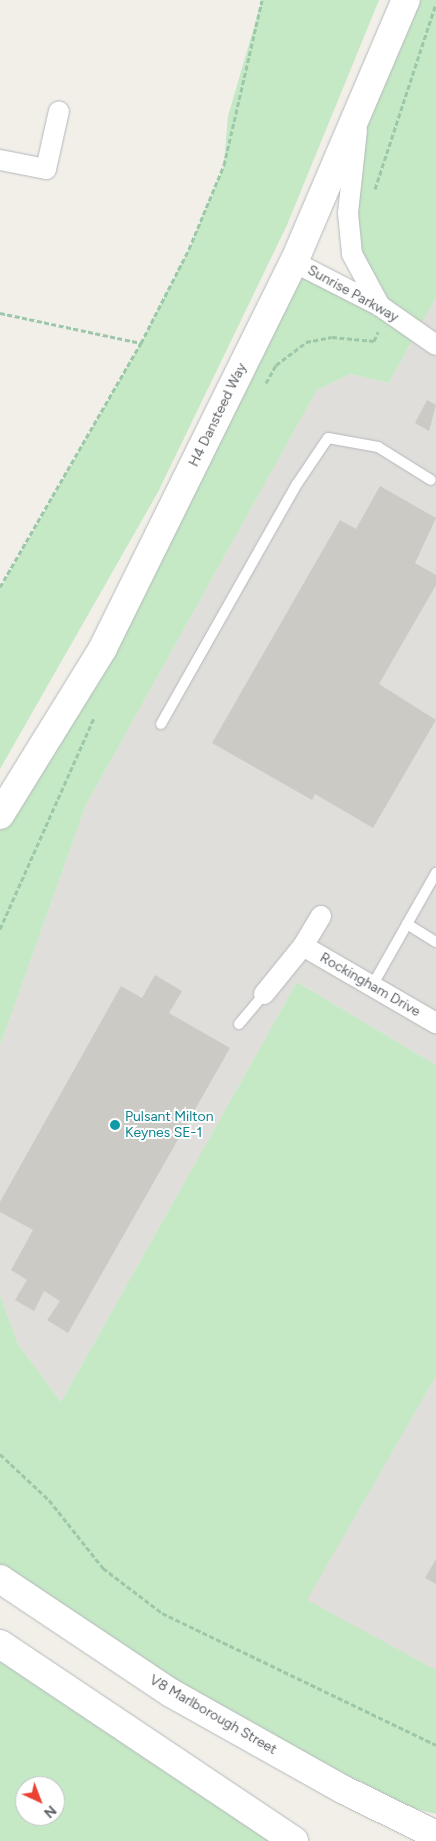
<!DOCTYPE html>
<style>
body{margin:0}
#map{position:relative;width:436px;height:1841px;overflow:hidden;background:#f1efe8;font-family:Figtree,sans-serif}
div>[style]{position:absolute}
.industrial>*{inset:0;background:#e0deda}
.green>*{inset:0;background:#c5e8c5}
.building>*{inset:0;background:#cccac5}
.path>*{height:3px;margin-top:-1.5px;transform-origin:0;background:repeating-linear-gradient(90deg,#9cc7a9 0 5px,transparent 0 7.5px)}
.roads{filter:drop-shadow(0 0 1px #b5b8bc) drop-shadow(0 0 1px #b5b8bc)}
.lane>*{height:10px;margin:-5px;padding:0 5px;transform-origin:5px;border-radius:5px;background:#fff}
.street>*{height:20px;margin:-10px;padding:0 10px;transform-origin:10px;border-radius:10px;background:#fff}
.secondary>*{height:28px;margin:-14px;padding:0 14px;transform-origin:14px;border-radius:14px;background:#fff}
.dots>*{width:14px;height:14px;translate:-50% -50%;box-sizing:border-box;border:2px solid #fff;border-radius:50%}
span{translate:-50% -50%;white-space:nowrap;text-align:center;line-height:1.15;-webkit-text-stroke:4px #fff;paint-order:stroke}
.street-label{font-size:14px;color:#5f6368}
.culture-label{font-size:14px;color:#0d838f}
.left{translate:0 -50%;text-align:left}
.north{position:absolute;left:15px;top:1776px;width:50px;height:50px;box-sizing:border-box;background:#fff;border:1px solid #bfc1c3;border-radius:50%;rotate:137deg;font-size:14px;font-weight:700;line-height:20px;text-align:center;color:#5f6368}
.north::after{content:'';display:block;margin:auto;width:18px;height:22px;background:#ea4335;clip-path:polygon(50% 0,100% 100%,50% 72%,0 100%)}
</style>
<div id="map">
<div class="industrial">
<i style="clip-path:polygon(436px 297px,436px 1065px,297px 982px,61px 1402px,18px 1344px,0 1295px,0 1046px,86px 805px,317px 390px,350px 374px,389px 383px)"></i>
<i style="clip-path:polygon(436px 1376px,436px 1670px,306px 1601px)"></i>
</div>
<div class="green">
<i style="clip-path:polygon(262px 0,379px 0,287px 225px,158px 492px,0 769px,0 589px,141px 343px,189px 249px,224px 165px,228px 116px)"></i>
<i style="clip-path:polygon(406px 0,436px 0,436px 297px,389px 383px,350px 374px,317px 390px,86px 805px,0 1046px,0 815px,294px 262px,379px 305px,352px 254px,358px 121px)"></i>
<i style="clip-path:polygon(297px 982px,436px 1065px,436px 1376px,307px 1600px,436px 1670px,436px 1814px,344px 1790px,0 1579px,0 1295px,18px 1344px,61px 1402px)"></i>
<i style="clip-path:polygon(evenodd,0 1644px,294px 1841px,0 1841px,0 1644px,25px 1786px,55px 1786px,55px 1816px,25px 1816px,25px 1786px)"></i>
</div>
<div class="building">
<i style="clip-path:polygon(427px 400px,436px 405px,429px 431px,415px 423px)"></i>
<i style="clip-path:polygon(380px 486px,436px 518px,415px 563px,436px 575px,436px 585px,379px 684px,436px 720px,373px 828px,315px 794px,312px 800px,212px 743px,340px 520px,356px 529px)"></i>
<i style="clip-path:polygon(155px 975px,182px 991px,169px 1013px,230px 1048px,68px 1333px,47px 1320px,60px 1301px,44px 1291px,34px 1311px,15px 1300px,27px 1280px,11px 1270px,33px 1230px,0 1212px,0 1202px,121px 986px,142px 998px)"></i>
<i style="clip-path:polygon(436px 1559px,436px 1584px,425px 1578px)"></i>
</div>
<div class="path">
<i style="left:375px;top:189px;width:195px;rotate:-71.8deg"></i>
<i style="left:0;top:313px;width:144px;rotate:12deg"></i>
<i style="left:266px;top:383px;width:21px;rotate:-61deg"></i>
<i style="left:276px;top:365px;width:38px;rotate:-37deg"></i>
<i style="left:306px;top:342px;width:26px;rotate:-11deg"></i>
<i style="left:332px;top:337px;width:42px;rotate:5.4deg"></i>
<i style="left:374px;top:341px;width:10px;rotate:-66deg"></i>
<i style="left:0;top:587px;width:282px;rotate:-60deg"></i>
<i style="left:141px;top:343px;width:106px;rotate:-62.9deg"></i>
<i style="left:189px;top:249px;width:91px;rotate:-67.4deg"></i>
<i style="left:224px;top:165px;width:169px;rotate:-77deg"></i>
<i style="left:0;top:929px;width:231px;rotate:-66deg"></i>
<i style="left:0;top:1454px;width:67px;rotate:43.2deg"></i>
<i style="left:49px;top:1500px;width:87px;rotate:51.5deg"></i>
<i style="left:103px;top:1568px;width:74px;rotate:37.3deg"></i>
<i style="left:162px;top:1613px;width:304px;rotate:25.7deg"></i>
</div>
<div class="roads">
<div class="lane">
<i style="left:161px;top:724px;width:276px;rotate:-60.5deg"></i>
<i style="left:297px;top:484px;width:55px;rotate:-56deg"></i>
<i style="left:328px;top:438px;width:51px;rotate:10.2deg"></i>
<i style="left:378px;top:447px;width:62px;rotate:31.9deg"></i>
<i style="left:407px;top:924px;width:34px;rotate:32deg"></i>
<i style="left:372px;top:986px;width:130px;rotate:-60.5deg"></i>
<i style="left:239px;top:1024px;width:39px;rotate:-50deg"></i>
</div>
<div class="street">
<i style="left:357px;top:130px;width:83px;rotate:96.2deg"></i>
<i style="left:348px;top:213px;width:41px;rotate:84.4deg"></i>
<i style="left:352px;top:254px;width:59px;rotate:61.7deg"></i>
<i style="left:0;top:160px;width:47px;rotate:11.1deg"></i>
<i style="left:46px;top:169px;width:59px;rotate:-77.4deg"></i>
<i style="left:294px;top:262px;width:97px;rotate:27.1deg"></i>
<i style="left:380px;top:306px;width:68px;rotate:34.9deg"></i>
<i style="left:303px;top:946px;width:154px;rotate:30.1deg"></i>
<i style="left:264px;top:994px;width:62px;rotate:-50.9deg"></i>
<i style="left:303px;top:946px;width:35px;rotate:-59deg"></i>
</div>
<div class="secondary">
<i style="left:0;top:815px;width:196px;rotate:-58.3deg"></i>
<i style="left:103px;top:648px;width:431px;rotate:-63.7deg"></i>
<i style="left:294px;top:262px;width:285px;rotate:-66.9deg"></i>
<i style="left:0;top:1579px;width:206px;rotate:33.7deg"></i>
<i style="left:171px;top:1693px;width:198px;rotate:29.3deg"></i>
<i style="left:344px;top:1790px;width:102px;rotate:26.1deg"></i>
<i style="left:0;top:1644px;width:354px;rotate:33.8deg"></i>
</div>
</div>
<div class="dots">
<i style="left:115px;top:1125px;background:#0f9aa8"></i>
</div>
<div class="street-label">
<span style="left:353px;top:294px;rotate:29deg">Sunrise Parkway</span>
<span style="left:218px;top:415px;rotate:-64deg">H4 Dansteed Way</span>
<span style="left:370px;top:985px;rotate:30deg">Rockingham Drive</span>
<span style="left:213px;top:1715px;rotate:30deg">V8 Marlborough Street</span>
</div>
<div class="culture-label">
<span class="left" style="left:125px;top:1125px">Pulsant Milton<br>Keynes SE-1</span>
</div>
<div class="north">N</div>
</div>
